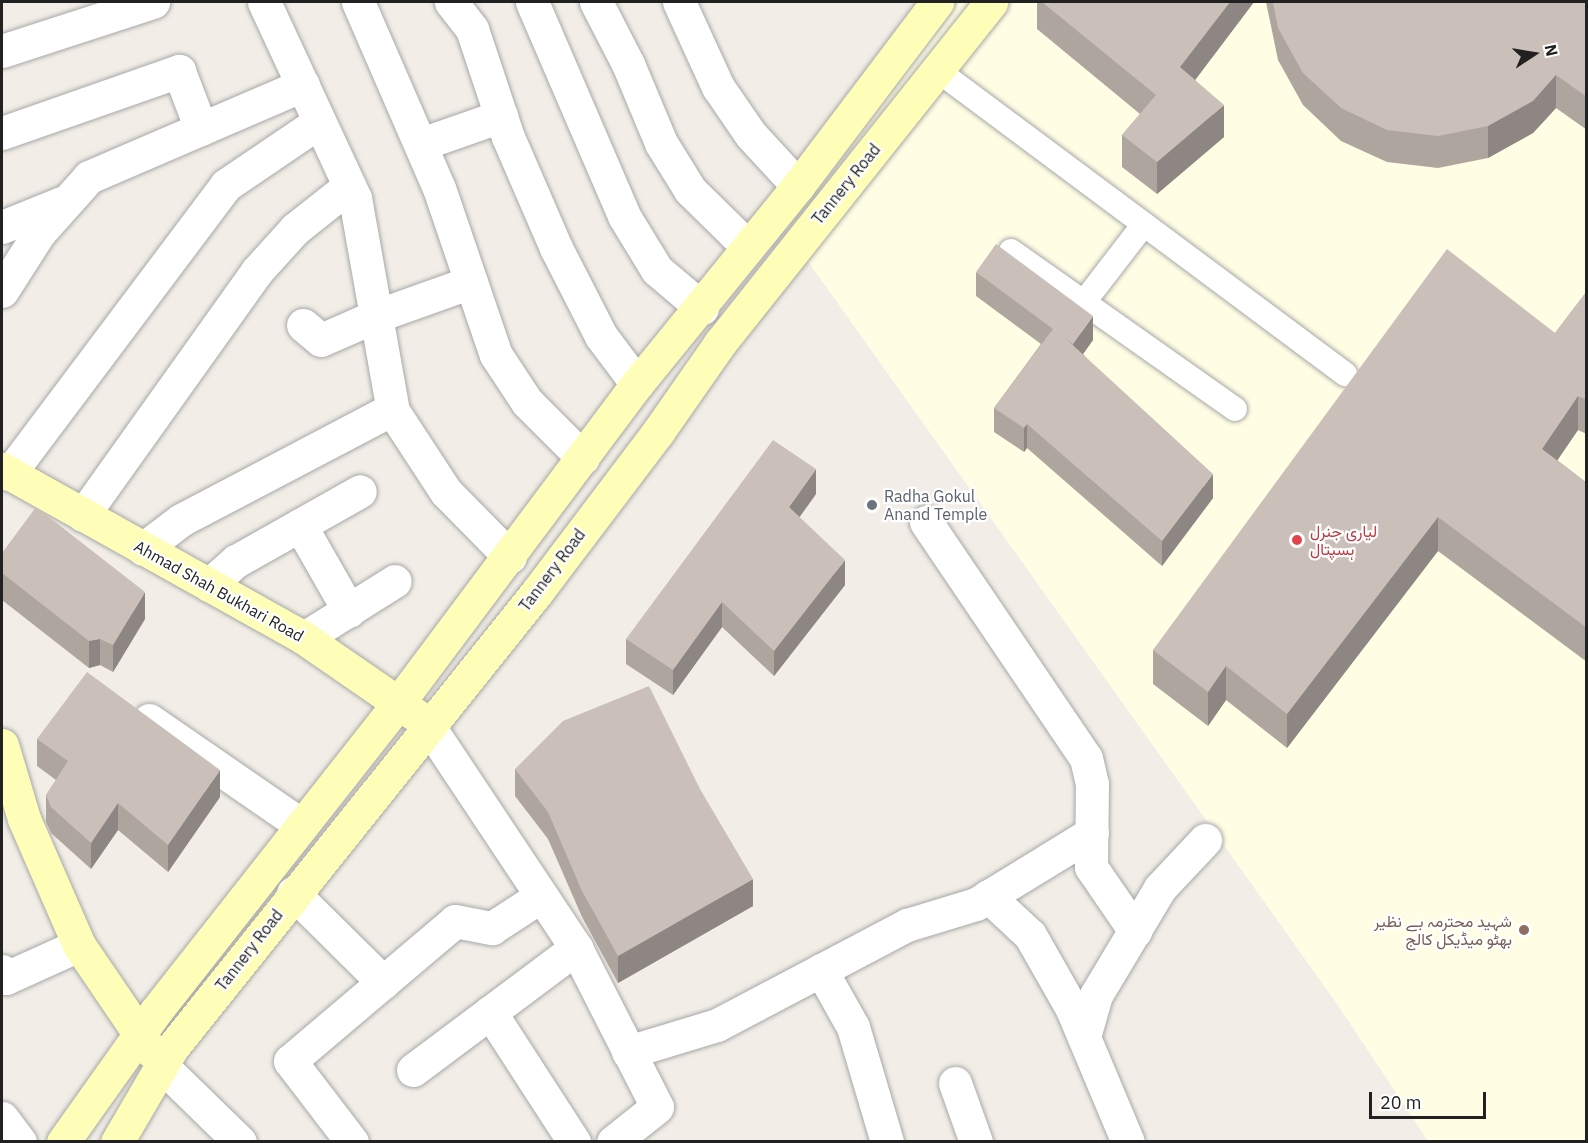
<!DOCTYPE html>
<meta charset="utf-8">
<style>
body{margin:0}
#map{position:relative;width:1588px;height:1143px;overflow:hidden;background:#f2eee7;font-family:"IBM Plex Sans",Vazirmatn,sans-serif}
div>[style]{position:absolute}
.education>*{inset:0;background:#fffde3}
.roads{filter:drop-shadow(0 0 2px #a8a8a8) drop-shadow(0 0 2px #a8a8a8)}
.lane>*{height:24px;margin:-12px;padding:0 12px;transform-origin:12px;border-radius:12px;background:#fff}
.street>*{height:33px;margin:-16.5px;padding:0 16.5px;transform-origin:16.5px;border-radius:16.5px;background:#fff}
.secondary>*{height:33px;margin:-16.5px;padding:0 16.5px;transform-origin:16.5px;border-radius:16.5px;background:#fffeb8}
.wall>*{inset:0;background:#afa59f}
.shaded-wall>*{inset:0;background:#8e8682}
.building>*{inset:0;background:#cbc0b9}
.dots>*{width:16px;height:16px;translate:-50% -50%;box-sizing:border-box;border:3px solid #fff;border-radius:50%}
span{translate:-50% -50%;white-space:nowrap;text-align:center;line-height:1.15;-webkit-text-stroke:4.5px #fff;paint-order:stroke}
.street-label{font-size:16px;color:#212121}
.worship-label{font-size:16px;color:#5b616d}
.left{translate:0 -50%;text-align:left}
.health-label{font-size:16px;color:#be3a42}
.education-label{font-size:16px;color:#785e54}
.right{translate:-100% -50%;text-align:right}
.frame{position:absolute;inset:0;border:3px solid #212121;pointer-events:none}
.north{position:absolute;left:1504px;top:24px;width:60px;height:60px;-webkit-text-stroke:4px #fff;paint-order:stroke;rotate:78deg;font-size:16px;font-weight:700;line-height:24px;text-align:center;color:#212121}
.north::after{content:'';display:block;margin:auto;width:21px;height:27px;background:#212121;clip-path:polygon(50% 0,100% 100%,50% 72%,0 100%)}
.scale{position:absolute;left:1369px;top:1092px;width:117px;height:27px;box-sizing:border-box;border:3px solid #212121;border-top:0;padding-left:8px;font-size:18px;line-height:21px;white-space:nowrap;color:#212121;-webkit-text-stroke:4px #fff;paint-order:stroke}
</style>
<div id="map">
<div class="education">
<i style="clip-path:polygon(959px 2px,1586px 2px,1586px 1141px,1428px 1141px,1337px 1004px,782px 225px)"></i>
</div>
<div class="roads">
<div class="lane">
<i style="left:937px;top:70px;width:509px;rotate:36.69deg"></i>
<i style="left:1011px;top:251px;width:274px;rotate:35.2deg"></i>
<i style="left:1084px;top:302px;width:98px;rotate:-52.4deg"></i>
</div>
<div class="street">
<i style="left:264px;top:2px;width:216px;rotate:65.1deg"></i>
<i style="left:355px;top:198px;width:216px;rotate:79.9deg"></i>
<i style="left:393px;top:411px;width:97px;rotate:56.8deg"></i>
<i style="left:446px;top:492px;width:91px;rotate:45.4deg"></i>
<i style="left:358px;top:2px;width:203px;rotate:66.5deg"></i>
<i style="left:439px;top:188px;width:176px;rotate:71.2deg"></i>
<i style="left:496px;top:355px;width:56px;rotate:56.6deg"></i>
<i style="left:527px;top:402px;width:79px;rotate:45deg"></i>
<i style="left:451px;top:2px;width:34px;rotate:52deg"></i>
<i style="left:472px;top:29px;width:114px;rotate:71.6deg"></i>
<i style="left:508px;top:137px;width:121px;rotate:66.6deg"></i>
<i style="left:556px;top:248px;width:99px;rotate:62.9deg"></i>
<i style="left:601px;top:336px;width:60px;rotate:53.1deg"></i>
<i style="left:532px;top:2px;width:233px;rotate:66.7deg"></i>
<i style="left:624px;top:216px;width:63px;rotate:58.6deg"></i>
<i style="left:657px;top:270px;width:59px;rotate:40.2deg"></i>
<i style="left:596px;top:2px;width:70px;rotate:62.7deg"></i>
<i style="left:628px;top:64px;width:86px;rotate:67.3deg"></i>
<i style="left:661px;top:143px;width:55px;rotate:58.3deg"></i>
<i style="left:690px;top:190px;width:81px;rotate:44.5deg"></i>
<i style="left:679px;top:2px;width:94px;rotate:65.4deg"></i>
<i style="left:718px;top:87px;width:58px;rotate:55.5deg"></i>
<i style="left:751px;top:135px;width:69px;rotate:47.3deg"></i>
<i style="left:2px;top:51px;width:159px;rotate:-18deg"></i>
<i style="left:2px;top:133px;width:188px;rotate:-19.3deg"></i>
<i style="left:179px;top:71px;width:62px;rotate:69.2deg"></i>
<i style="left:421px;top:144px;width:85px;rotate:-19.3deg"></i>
<i style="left:2px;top:227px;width:64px;rotate:-22.1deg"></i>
<i style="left:2px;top:291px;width:69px;rotate:-57.5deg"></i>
<i style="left:39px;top:233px;width:75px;rotate:-48.2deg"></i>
<i style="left:89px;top:177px;width:233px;rotate:-23.3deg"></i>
<i style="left:303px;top:325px;width:23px;rotate:40deg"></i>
<i style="left:321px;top:340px;width:60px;rotate:-23.6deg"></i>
<i style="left:376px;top:316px;width:101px;rotate:-19.7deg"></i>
<i style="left:9px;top:474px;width:361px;rotate:-53.1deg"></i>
<i style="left:226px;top:185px;width:112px;rotate:-34.1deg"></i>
<i style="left:83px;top:515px;width:300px;rotate:-54.5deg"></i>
<i style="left:257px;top:271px;width:57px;rotate:-47.9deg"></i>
<i style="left:295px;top:229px;width:69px;rotate:-38.5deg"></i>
<i style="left:926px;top:522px;width:285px;rotate:55.9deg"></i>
<i style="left:1086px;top:758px;width:27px;rotate:77deg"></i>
<i style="left:1092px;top:784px;width:83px;rotate:90.7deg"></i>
<i style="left:1091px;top:867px;width:78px;rotate:55.5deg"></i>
<i style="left:300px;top:525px;width:99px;rotate:60.3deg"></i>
<i style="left:143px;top:549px;width:48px;rotate:-37.3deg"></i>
<i style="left:181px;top:520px;width:226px;rotate:-27.7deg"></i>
<i style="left:209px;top:585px;width:36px;rotate:-42deg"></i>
<i style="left:236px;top:561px;width:142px;rotate:-29.4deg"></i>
<i style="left:304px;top:638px;width:107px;rotate:-32.1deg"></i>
<i style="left:149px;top:720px;width:185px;rotate:34.6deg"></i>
<i style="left:428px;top:725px;width:268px;rotate:56.4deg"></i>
<i style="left:576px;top:948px;width:178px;rotate:63deg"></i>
<i style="left:657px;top:1107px;width:56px;rotate:141.5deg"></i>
<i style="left:293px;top:893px;width:127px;rotate:44.7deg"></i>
<i style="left:988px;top:896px;width:57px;rotate:42.9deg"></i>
<i style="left:1030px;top:935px;width:85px;rotate:60.4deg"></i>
<i style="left:1072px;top:1009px;width:144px;rotate:67.2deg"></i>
<i style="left:821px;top:970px;width:65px;rotate:60.7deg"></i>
<i style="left:853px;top:1027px;width:120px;rotate:73.5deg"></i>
<i style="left:2px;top:971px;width:8px;rotate:60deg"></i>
<i style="left:6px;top:978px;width:80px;rotate:-24.3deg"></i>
<i style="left:490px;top:1012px;width:155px;rotate:57.1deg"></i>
<i style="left:1084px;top:1037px;width:44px;rotate:-74.1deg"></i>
<i style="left:1096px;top:995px;width:125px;rotate:-59.1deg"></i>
<i style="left:1160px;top:888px;width:66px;rotate:-46.8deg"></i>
<i style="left:628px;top:1052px;width:93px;rotate:-16.9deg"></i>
<i style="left:717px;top:1025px;width:215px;rotate:-27.8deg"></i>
<i style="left:907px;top:925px;width:72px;rotate:-16.9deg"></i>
<i style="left:976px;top:904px;width:136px;rotate:-31.5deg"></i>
<i style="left:162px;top:1066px;width:109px;rotate:44.3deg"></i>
<i style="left:413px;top:1070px;width:204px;rotate:-36.8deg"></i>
<i style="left:955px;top:1083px;width:63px;rotate:70.4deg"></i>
<i style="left:2px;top:1118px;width:30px;rotate:53deg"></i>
<i style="left:352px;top:1142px;width:102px;rotate:-127.4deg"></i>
<i style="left:290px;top:1061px;width:216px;rotate:-40.3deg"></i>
<i style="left:455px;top:921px;width:38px;rotate:11deg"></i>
<i style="left:492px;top:928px;width:59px;rotate:-33.1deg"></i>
</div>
<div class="secondary">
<i style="left:2px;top:469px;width:346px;rotate:29.2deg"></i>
<i style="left:304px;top:638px;width:137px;rotate:34.6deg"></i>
<i style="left:2px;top:745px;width:77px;rotate:73.4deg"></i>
<i style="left:24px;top:819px;width:137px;rotate:66.4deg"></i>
<i style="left:79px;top:945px;width:128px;rotate:55.8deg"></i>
<i style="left:63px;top:1142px;width:161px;rotate:-54.6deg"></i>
<i style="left:156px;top:1011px;width:393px;rotate:-51.8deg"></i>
<i style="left:399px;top:702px;width:397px;rotate:-53.2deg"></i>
<i style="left:637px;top:384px;width:255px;rotate:-50.9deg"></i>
<i style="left:798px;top:186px;width:231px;rotate:-52.9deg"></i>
<i style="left:117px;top:1142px;width:109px;rotate:-59.7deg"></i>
<i style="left:172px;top:1048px;width:584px;rotate:-51.32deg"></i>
<i style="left:537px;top:592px;width:201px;rotate:-52.9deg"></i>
<i style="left:658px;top:432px;width:108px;rotate:-55.1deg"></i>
<i style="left:720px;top:343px;width:436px;rotate:-51.5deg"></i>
</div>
</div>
<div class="wall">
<i style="clip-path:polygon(1037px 2px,1254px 2px,1195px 80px,1224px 137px,1157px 194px,1122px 167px,1122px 135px,1140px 114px,1037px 29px)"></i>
<i style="clip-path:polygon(1266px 2px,1587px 2px,1587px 130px,1556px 108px,1533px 133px,1488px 158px,1438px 168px,1387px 162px,1341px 141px,1303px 105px,1278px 60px)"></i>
<i style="clip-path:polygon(976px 272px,1093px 340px,1083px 354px,1213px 498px,1162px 566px,1027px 448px,1024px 452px,994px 432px,994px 408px,1041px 344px,976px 296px)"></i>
<i style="clip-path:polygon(1587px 291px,1587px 434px,1578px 430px,1557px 460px,1587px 483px,1587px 662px,1438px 551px,1287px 748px,1226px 700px,1208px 726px,1153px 684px,1153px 650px,1555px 333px)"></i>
<i style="clip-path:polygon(816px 494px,799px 517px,845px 585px,774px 676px,722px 627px,673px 695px,626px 664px,626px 639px)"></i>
<i style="clip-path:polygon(2px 553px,145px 619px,113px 672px,100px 665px,89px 668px,2px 600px)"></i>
<i style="clip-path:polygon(37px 739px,220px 797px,168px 872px,118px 830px,91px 869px,51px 833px,46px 822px,46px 795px,56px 780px,37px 766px)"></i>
<i style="clip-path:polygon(515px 769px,753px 906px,618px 983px,582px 917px,548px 839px,515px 796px)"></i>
</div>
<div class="shaded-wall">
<i style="clip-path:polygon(1230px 2px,1254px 2px,1180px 100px,1180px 67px)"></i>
<i style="clip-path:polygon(1556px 75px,1556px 108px,1533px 133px,1488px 158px,1488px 126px)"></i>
<i style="clip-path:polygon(1224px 105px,1224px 137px,1157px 194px,1157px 162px)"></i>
<i style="clip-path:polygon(1093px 316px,1093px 340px,1073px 368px,1073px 344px)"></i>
<i style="clip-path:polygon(1578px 396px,1578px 430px,1542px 483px,1542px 449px)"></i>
<i style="clip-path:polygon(1027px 424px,1027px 448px,1024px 452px,1024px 428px)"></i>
<i style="clip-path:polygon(816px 469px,816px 494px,789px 532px,789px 507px)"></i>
<i style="clip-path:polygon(1213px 474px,1213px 498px,1162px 566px,1162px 541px)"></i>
<i style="clip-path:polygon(1438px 517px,1438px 551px,1287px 748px,1287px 714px)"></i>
<i style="clip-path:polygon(845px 560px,845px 585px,774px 676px,774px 651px)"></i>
<i style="clip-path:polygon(145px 592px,145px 619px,113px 672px,113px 645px)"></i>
<i style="clip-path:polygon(722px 602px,722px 627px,673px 695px,673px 670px)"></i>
<i style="clip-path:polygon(100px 639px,100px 665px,89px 668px,89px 641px)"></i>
<i style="clip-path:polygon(1226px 666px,1226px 700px,1208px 726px,1208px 692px)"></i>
<i style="clip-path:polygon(220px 770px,220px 797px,168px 872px,168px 845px)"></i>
<i style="clip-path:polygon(118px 803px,118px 830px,91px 869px,91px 843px)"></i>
<i style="clip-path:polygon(753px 879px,753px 906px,618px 983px,618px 956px)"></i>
</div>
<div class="building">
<i style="clip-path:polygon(1042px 2px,1230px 2px,1180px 67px,1224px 105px,1157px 162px,1122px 135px,1156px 95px)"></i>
<i style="clip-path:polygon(1273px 2px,1587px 2px,1587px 97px,1556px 75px,1533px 101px,1488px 126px,1438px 136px,1387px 130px,1341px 108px,1303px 73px,1278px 28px)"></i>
<i style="clip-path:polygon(996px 244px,1093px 316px,1073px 344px,1064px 337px,1213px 474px,1162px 541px,1027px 424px,1024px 428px,994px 408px,1053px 329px,976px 272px)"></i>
<i style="clip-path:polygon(1447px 249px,1555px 333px,1587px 291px,1587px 400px,1578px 396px,1542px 449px,1587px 483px,1587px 628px,1438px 517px,1287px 714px,1226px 666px,1208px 692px,1153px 650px)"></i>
<i style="clip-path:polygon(773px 440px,816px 469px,789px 507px,845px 560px,774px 651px,722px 602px,673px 670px,626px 639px)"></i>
<i style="clip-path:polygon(36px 507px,145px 592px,113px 645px,100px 639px,89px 641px,2px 573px,2px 553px)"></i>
<i style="clip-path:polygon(87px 672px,220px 770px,168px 845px,118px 803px,91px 843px,51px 807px,46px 795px,68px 761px,37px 739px)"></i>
<i style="clip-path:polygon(649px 686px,700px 789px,753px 879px,618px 956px,582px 891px,548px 812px,515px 769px,563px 721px)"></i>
</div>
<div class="dots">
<i style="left:872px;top:505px;background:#6b7280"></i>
<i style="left:1297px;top:540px;background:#e0444e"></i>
<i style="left:1524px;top:930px;background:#8d6e63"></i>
</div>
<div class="street-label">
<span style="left:846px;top:184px;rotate:-51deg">Tannery Road</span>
<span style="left:552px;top:570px;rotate:-53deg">Tannery Road</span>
<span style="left:219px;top:591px;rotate:29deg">Ahmad Shah Bukhari Road</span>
<span style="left:249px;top:950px;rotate:-52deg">Tannery Road</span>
</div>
<div class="worship-label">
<span class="left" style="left:884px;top:505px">Radha Gokul<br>Anand Temple</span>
</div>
<div class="health-label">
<span class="left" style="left:1310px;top:540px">لیاری جنرل<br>ہسپتال</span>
</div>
<div class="education-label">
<span class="right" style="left:1512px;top:930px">شہید محترمہ بے نظیر<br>بھٹو میڈیکل کالج</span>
</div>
<div class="frame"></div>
<div class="north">N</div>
<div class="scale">20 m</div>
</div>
